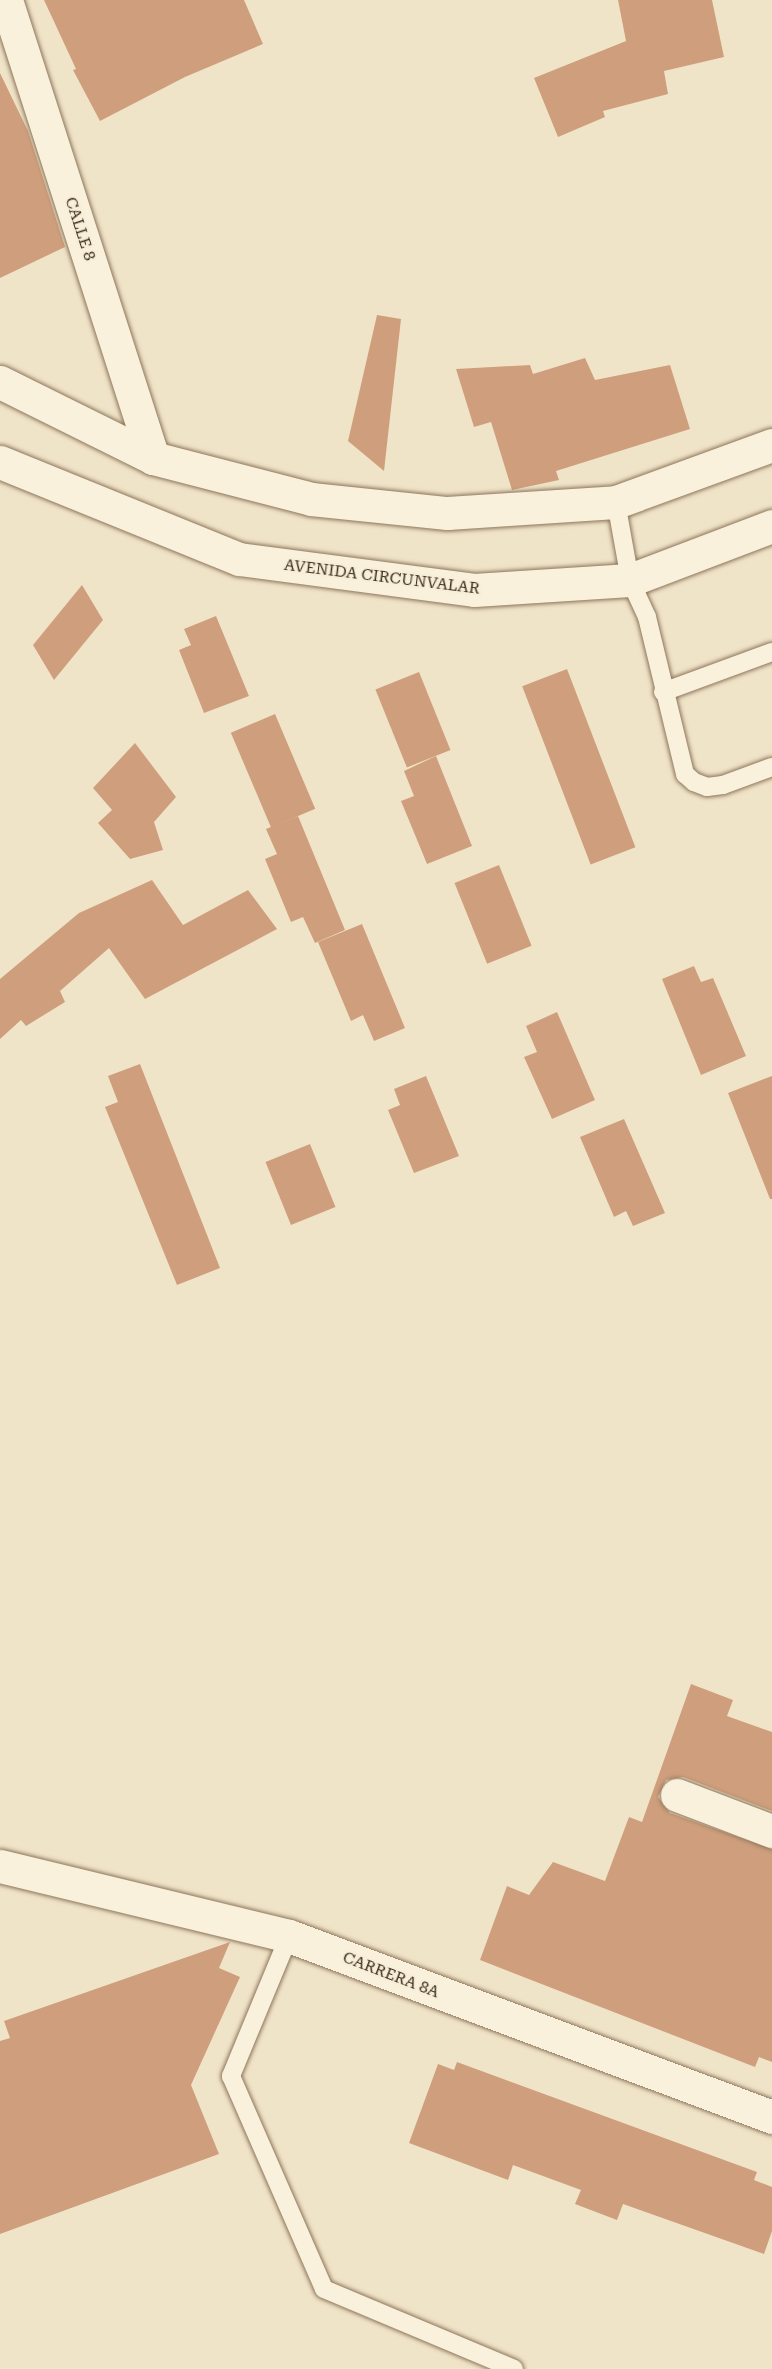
<!DOCTYPE html>
<style>
body{margin:0}
#map{position:relative;width:772px;height:2369px;overflow:hidden;background:#f0e4c8;font-family:"Roboto Serif",serif}
div>[style]{position:absolute}
.building>*{inset:0;background:#cf9f7d;transform-origin:0 0}
.roads{filter:drop-shadow(0 0 2px #8d765c) drop-shadow(0 0 2px #8d765c)}
.lane>*{height:18px;margin:-9px;padding:0 9px;transform-origin:9px;border-radius:9px;background:#faf1dc}
.street>*{height:33px;margin:-16.5px;padding:0 16.5px;transform-origin:16.5px;border-radius:16.5px;background:#faf1dc}
.secondary>*{height:33px;margin:-16.5px;padding:0 16.5px;transform-origin:16.5px;border-radius:16.5px;background:#faf1dc}
span{translate:-50% -50%;white-space:nowrap;text-align:center;line-height:1.15;-webkit-text-stroke:4.5px #f7eed8;paint-order:stroke}
.street-label{font-size:16px;color:#3d2e20}
</style>
<div id="map">
<div class="building">
<i style="clip-path:polygon(44px 0,244px 0,263px 44px,185px 77px,100px 121px,73px 70px,76px 69px)"></i>
<i style="clip-path:polygon(618px 0,712px 0,724px 57px,664px 71px,668px 94px,603px 111px,605px 117px,558px 137px,534px 78px,626px 41px)"></i>
<i style="clip-path:polygon(0 73px,28px 131px,65px 247px,0 278px)"></i>
<i style="clip-path:polygon(377px 315px,401px 319px,384px 471px,348px 441px)"></i>
<i style="clip-path:polygon(585px 358px,595px 380px,670px 365px,690px 429px,556px 471px,559px 480px,512px 490px,491px 422px,474px 427px,456px 369px,530px 365px,533px 374px)"></i>
<i style="clip-path:polygon(82px 585px,103px 620px,54px 680px,33px 645px)"></i>
<i style="clip-path:polygon(216px 616px,249px 696px,204px 713px,179px 650px,191px 645px,184px 629px)"></i>
<i style="left:567px;top:669px;width:191px;height:48px;rotate:69deg"></i>
<i style="left:419px;top:672px;width:84px;height:47px;rotate:68deg"></i>
<i style="left:275px;top:714px;width:103px;height:48px;rotate:67deg"></i>
<i style="clip-path:polygon(135px 743px,176px 797px,154px 822px,163px 850px,130px 859px,98px 823px,112px 810px,93px 788px)"></i>
<i style="clip-path:polygon(436px 756px,472px 846px,427px 864px,401px 801px,414px 796px,404px 771px)"></i>
<i style="clip-path:polygon(298px 816px,345px 930px,315px 943px,303px 917px,291px 922px,265px 859px,277px 854px,266px 829px)"></i>
<i style="left:499px;top:865px;width:87px;height:48px;rotate:68deg"></i>
<i style="clip-path:polygon(152px 880px,183px 925px,248px 890px,277px 929px,145px 999px,109px 948px,60px 991px,65px 1002px,26px 1026px,21px 1020px,0 1039px,0 979px,79px 913px)"></i>
<i style="clip-path:polygon(362px 924px,405px 1028px,374px 1041px,363px 1015px,351px 1021px,318px 942px)"></i>
<i style="clip-path:polygon(694px 966px,701px 982px,713px 978px,746px 1056px,701px 1075px,662px 979px)"></i>
<i style="clip-path:polygon(557px 1012px,595px 1100px,552px 1119px,524px 1057px,537px 1052px,526px 1026px)"></i>
<i style="clip-path:polygon(140px 1064px,220px 1268px,177px 1285px,105px 1107px,118px 1102px,108px 1076px)"></i>
<i style="clip-path:polygon(426px 1076px,459px 1156px,414px 1173px,388px 1110px,400px 1105px,394px 1089px)"></i>
<i style="clip-path:polygon(772px 1076px,772px 1199px,770px 1199px,728px 1093px)"></i>
<i style="clip-path:polygon(624px 1119px,665px 1213px,633px 1226px,626px 1211px,614px 1217px,580px 1137px)"></i>
<i style="left:310px;top:1144px;width:68px;height:48px;rotate:68deg"></i>
<i style="clip-path:polygon(691px 1684px,733px 1700px,727px 1716px,772px 1732px,772px 1811px,683px 1777px,666px 1780px,658px 1797px,670px 1813px,772px 1849px,772px 2062px,759px 2057px,755px 2067px,480px 1960px,507px 1886px,529px 1895px,553px 1862px,605px 1881px,629px 1817px,642px 1822px)"></i>
<i style="clip-path:polygon(230px 1942px,219px 1968px,240px 1977px,191px 2085px,219px 2154px,0 2234px,0 2041px,10px 2038px,4px 2021px)"></i>
<i style="clip-path:polygon(457px 2062px,757px 2172px,754px 2180px,772px 2187px,772px 2231px,764px 2254px,623px 2204px,617px 2220px,575px 2204px,581px 2190px,513px 2165px,508px 2180px,409px 2143px,438px 2064px,454px 2070px)"></i>
</div>
<div class="roads">
<div class="lane">
<i style="left:616px;top:502px;width:79px;rotate:79.8deg"></i>
<i style="left:630px;top:580px;width:41px;rotate:65.3deg"></i>
<i style="left:647px;top:617px;width:162px;rotate:76.4deg"></i>
<i style="left:685px;top:774px;width:12px;rotate:42deg"></i>
<i style="left:694px;top:782px;width:14px;rotate:21deg"></i>
<i style="left:707px;top:787px;width:16px;rotate:-7deg"></i>
<i style="left:723px;top:785px;width:52px;rotate:-20.2deg"></i>
<i style="left:663px;top:692px;width:116px;rotate:-20.2deg"></i>
<i style="left:289px;top:1936px;width:152px;rotate:112.5deg"></i>
<i style="left:231px;top:2076px;width:232px;rotate:66.4deg"></i>
<i style="left:324px;top:2289px;width:206px;rotate:22.8deg"></i>
</div>
<div class="street">
<i style="left:6px;top:0;width:481px;rotate:72.2deg"></i>
<i style="left:677px;top:1795px;width:102px;rotate:20.8deg"></i>
<i style="left:0;top:1866px;width:297px;rotate:13.6deg"></i>
<i style="left:289px;top:1936px;width:516px;rotate:20.54deg"></i>
</div>
<div class="secondary">
<i style="left:0;top:382px;width:171px;rotate:26.4deg"></i>
<i style="left:153px;top:458px;width:163px;rotate:14.5deg"></i>
<i style="left:311px;top:499px;width:137px;rotate:5.9deg"></i>
<i style="left:447px;top:513px;width:169px;rotate:-3.7deg"></i>
<i style="left:616px;top:502px;width:166px;rotate:-20.1deg"></i>
<i style="left:0;top:462px;width:258px;rotate:22.1deg"></i>
<i style="left:239px;top:559px;width:237px;rotate:7.5deg"></i>
<i style="left:474px;top:590px;width:156px;rotate:-3.7deg"></i>
<i style="left:630px;top:580px;width:152px;rotate:-20.8deg"></i>
</div>
</div>
<div class="street-label">
<span style="left:80px;top:229px;rotate:72deg">CALLE 8</span>
<span style="left:382px;top:577px;rotate:7deg">AVENIDA CIRCUNVALAR</span>
<span style="left:391px;top:1975px;rotate:21deg">CARRERA 8A</span>
</div>
</div>
